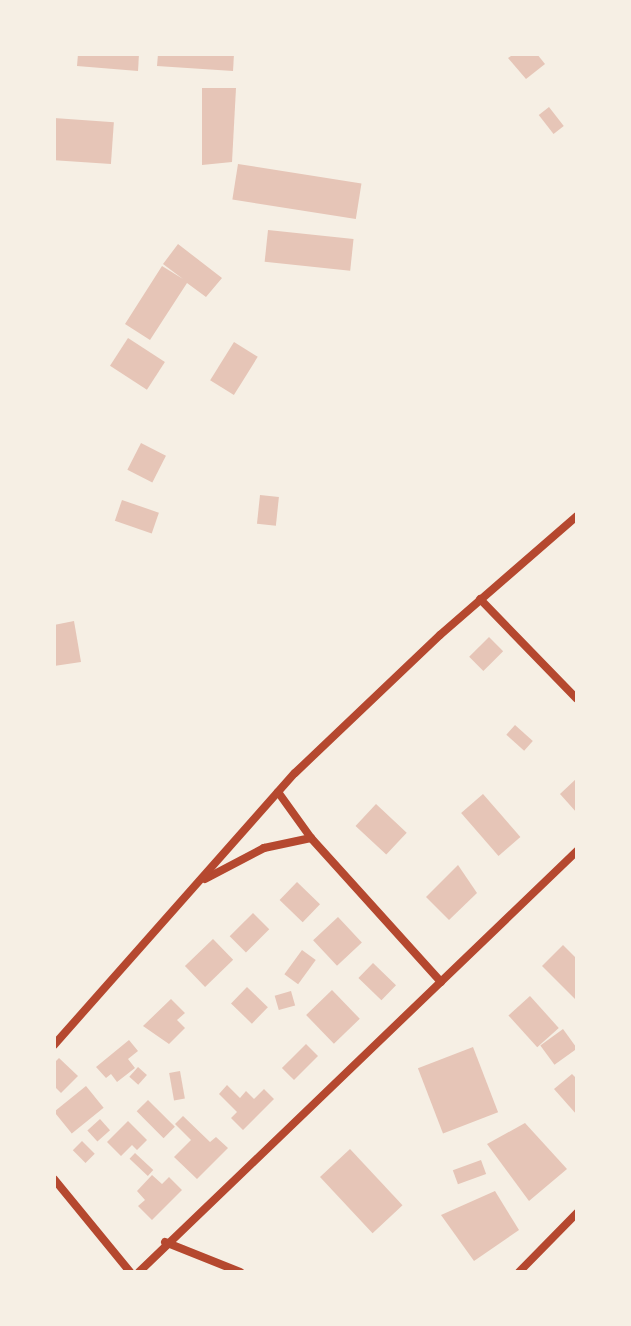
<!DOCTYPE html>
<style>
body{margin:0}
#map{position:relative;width:631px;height:1326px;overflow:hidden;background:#f6efe4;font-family:Inter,sans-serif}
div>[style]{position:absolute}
.building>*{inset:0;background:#e6c5b7;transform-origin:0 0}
.minor>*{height:8px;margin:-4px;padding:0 4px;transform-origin:4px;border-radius:4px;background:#b5482f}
span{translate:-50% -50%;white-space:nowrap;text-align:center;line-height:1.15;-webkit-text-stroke:6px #f6efe4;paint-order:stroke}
.frame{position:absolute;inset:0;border:56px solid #f6efe4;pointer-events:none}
</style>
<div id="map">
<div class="building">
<i style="clip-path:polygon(78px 54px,139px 54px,138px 71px,77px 66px)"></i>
<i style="clip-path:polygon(158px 54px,234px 54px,233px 71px,157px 66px)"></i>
<i style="clip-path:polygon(514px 54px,537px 54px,545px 64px,526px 79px,508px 58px)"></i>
<i style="clip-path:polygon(202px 88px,236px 88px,232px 162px,202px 165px)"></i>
<i style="left:549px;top:107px;width:24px;height:13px;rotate:52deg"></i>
<i style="left:54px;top:118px;width:60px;height:42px;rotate:4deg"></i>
<i style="left:238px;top:164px;width:125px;height:36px;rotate:9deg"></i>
<i style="left:268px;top:230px;width:86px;height:32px;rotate:6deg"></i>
<i style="clip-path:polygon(178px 244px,222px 278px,206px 297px,187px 283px,150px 340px,125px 324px,162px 266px,183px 279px,163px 264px)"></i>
<i style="left:128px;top:338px;width:44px;height:33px;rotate:33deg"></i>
<i style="left:234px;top:342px;width:28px;height:45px;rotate:32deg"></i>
<i style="left:141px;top:443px;width:28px;height:30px;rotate:27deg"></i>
<i style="left:260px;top:495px;width:19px;height:29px;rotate:6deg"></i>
<i style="left:122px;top:500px;width:39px;height:22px;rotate:19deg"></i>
<i style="clip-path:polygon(74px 621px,81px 662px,54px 666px,54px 625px)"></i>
<i style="left:489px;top:637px;width:20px;height:28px;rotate:45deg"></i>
<i style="left:515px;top:725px;width:24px;height:13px;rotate:42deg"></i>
<i style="clip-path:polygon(577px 778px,577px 813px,560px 794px)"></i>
<i style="left:483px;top:794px;width:57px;height:29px;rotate:49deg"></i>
<i style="left:376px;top:804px;width:42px;height:30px;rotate:43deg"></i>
<i style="clip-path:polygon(458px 865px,477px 893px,449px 920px,426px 897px)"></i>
<i style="left:297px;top:882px;width:32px;height:25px;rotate:44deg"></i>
<i style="left:253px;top:913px;width:23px;height:33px;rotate:45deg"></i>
<i style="left:338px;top:917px;width:35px;height:34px;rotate:47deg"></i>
<i style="left:213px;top:939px;width:29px;height:39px;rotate:46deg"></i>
<i style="clip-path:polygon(563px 945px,577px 959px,577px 1001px,542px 966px)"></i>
<i style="left:302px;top:950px;width:17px;height:30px;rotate:36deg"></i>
<i style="left:373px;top:963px;width:32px;height:21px;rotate:44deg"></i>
<i style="left:247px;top:987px;width:29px;height:23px;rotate:44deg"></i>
<i style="left:332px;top:990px;width:40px;height:36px;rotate:46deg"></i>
<i style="left:291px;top:991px;width:15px;height:17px;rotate:74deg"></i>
<i style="left:530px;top:996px;width:43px;height:29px;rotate:48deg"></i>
<i style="clip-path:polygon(171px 999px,185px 1013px,177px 1020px,185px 1028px,169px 1044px,143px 1026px)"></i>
<i style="left:563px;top:1029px;width:24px;height:28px;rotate:54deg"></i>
<i style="clip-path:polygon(129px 1040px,138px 1051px,128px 1059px,135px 1068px,117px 1082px,111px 1074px,106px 1078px,96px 1067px)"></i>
<i style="left:306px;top:1044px;width:17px;height:34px;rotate:45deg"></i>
<i style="left:473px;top:1047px;width:70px;height:59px;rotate:69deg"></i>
<i style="clip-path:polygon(59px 1058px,78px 1076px,61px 1093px,54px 1086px,54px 1063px)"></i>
<i style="left:138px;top:1067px;width:12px;height:13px;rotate:42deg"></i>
<i style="left:180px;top:1071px;width:28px;height:11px;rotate:80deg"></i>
<i style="clip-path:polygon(572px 1074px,577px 1079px,577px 1115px,554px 1089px)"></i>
<i style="clip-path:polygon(227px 1085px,240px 1098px,246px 1091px,254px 1099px,264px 1089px,274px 1099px,243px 1130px,231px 1118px,237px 1112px,219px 1094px)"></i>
<i style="left:86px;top:1086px;width:28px;height:41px;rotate:51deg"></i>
<i style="left:148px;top:1100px;width:38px;height:16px;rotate:45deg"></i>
<i style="clip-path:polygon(183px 1116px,210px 1142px,216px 1137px,228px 1148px,197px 1179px,174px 1157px,191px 1140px,175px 1124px)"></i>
<i style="left:100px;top:1119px;width:15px;height:17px;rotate:48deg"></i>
<i style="clip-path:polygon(128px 1121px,147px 1140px,137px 1150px,132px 1145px,121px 1156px,107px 1142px)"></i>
<i style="clip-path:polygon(525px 1123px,567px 1169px,529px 1201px,487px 1144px)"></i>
<i style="left:82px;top:1141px;width:18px;height:13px;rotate:45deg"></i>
<i style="left:350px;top:1149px;width:77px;height:41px;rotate:47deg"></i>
<i style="left:135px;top:1153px;width:25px;height:8px;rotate:43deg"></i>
<i style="left:481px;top:1160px;width:15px;height:30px;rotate:70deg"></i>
<i style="clip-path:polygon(152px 1175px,162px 1184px,169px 1177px,182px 1190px,152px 1220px,138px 1206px,145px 1200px,137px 1191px)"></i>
<i style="clip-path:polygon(495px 1191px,519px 1230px,474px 1261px,441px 1215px)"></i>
</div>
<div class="minor">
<i style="left:480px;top:599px;width:139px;rotate:45.9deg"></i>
<i style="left:278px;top:792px;width:57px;rotate:54.3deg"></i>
<i style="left:311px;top:838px;width:194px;rotate:47.9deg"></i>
<i style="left:205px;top:879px;width:67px;rotate:-27.7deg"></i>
<i style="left:264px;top:848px;width:48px;rotate:-12deg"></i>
<i style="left:54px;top:1045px;width:363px;rotate:-48.5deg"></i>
<i style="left:295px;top:773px;width:200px;rotate:-43.6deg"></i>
<i style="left:440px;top:635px;width:181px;rotate:-41deg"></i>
<i style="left:54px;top:1179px;width:120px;rotate:50.7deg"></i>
<i style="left:165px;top:1242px;width:81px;rotate:21.8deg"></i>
<i style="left:139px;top:1272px;width:608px;rotate:-43.87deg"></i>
<i style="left:519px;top:1272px;width:83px;rotate:-45.5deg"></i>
</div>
<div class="frame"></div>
</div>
